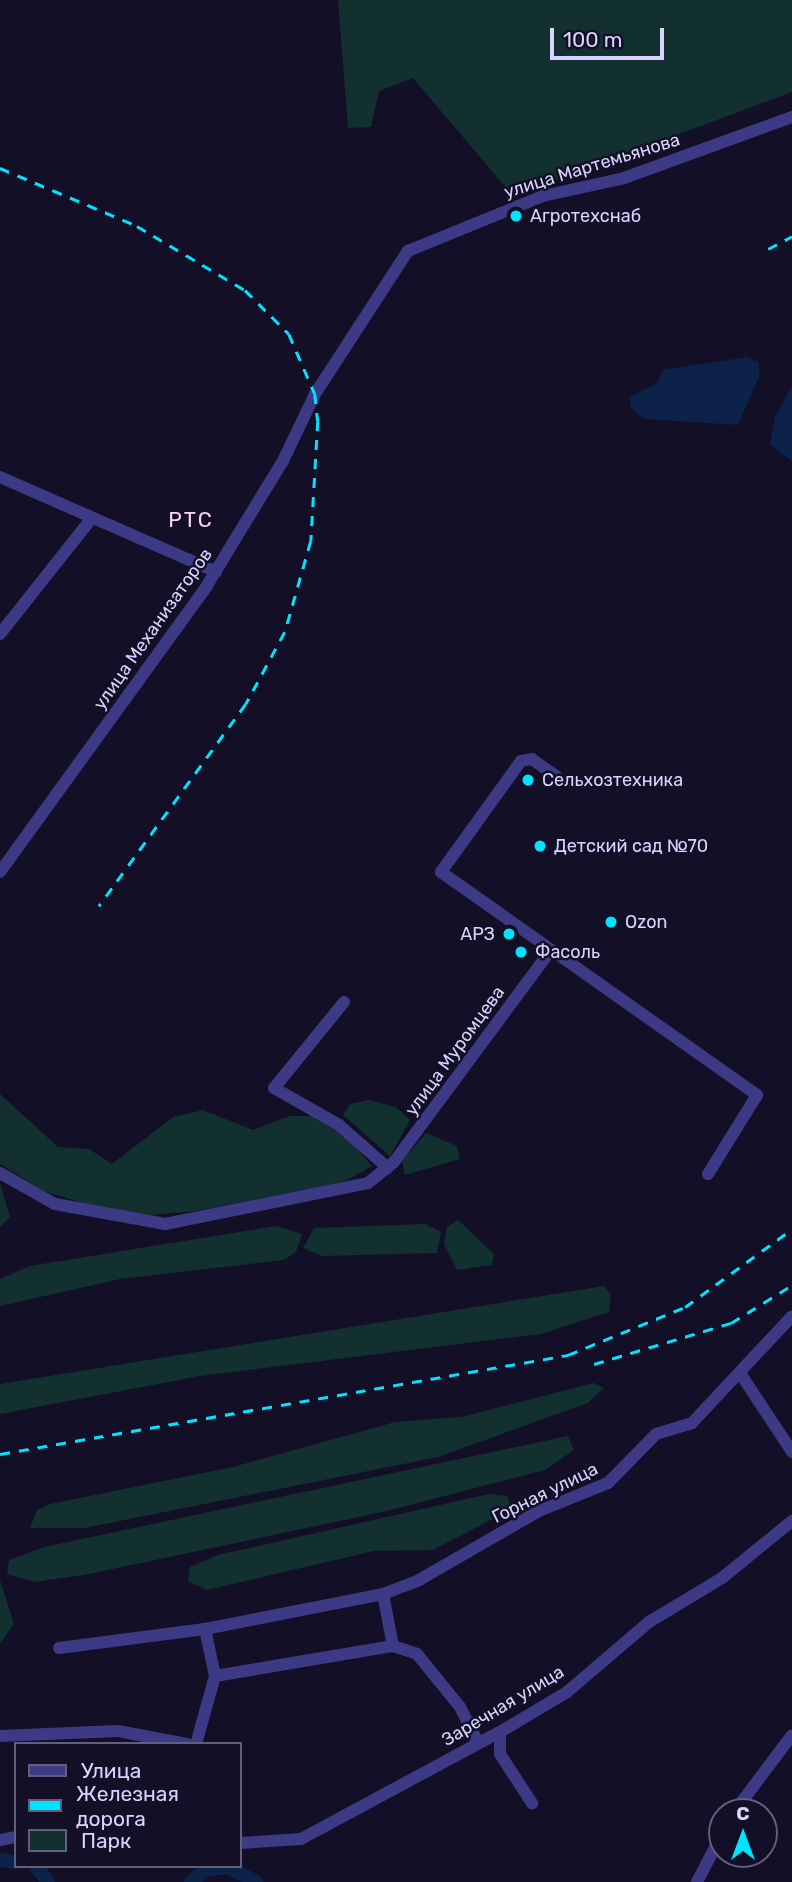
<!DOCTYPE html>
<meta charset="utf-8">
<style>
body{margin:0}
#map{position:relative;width:792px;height:1882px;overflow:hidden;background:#130f26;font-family:Rubik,sans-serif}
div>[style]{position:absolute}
.green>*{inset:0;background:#12302f}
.water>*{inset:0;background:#0c2248}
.river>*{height:14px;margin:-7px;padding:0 7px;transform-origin:7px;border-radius:7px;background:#0c2248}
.minor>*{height:12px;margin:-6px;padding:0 6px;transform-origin:6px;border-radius:6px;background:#3d3a85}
.rail>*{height:2.5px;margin-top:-1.25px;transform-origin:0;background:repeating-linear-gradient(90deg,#00e5ff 0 10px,transparent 0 19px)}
.dots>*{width:19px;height:19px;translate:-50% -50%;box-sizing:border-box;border:4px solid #130f26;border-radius:50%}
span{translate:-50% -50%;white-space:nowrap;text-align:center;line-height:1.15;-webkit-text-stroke:5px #130f26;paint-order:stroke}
.street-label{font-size:18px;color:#d9d4ff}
.poi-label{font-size:18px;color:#d9d4ff}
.left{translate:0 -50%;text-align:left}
.right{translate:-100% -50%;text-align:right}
.quarter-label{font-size:21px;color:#ffd6f0;letter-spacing:2px}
.legend{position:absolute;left:14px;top:1742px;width:228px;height:126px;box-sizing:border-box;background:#130f26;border:2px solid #625e7d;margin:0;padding:9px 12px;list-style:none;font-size:21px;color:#d9d4ff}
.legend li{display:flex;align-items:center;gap:14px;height:35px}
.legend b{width:35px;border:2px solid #625e7d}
.north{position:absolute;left:708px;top:1798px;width:70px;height:70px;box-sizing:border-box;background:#130f26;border:2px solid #625e7d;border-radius:50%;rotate:0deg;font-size:19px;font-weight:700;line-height:28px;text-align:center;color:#d9d4ff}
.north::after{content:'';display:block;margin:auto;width:24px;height:32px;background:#00e5ff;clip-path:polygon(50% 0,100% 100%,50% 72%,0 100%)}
.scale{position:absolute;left:550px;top:28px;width:114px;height:32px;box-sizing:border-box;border:4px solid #d9d4ff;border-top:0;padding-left:9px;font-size:21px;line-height:24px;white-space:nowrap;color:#d9d4ff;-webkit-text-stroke:5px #130f26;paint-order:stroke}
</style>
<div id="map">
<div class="green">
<i style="clip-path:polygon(338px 0,792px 0,792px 92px,513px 196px,413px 78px,379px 91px,371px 127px,348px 128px)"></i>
<i style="clip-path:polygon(0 1094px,58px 1147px,89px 1149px,112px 1164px,173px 1117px,203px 1110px,253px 1130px,290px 1116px,312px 1116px,340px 1129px,372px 1166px,342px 1183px,195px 1211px,150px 1215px,92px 1206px,44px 1191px,0 1164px)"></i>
<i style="clip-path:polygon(369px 1100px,396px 1107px,410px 1120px,390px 1156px,343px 1115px,350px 1104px)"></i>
<i style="clip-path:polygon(426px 1133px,457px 1146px,460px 1159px,405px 1175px,402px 1161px)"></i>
<i style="clip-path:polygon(0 1183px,10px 1217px,0 1227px)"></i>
<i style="clip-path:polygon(458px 1220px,494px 1254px,492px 1265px,457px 1270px,444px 1244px,447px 1227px)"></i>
<i style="clip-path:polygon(425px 1224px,441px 1232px,437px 1253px,322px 1256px,303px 1248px,314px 1228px)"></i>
<i style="clip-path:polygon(276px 1226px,302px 1234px,296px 1252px,284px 1260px,120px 1279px,0 1306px,0 1279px,30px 1266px)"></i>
<i style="clip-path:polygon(604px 1286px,611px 1295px,609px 1312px,541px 1334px,200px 1376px,0 1414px,0 1384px)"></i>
<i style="clip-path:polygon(594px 1383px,604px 1388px,588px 1403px,438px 1457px,85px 1528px,30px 1528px,37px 1510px,50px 1504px,233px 1467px,395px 1422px,461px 1417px)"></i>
<i style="clip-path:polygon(568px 1436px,574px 1450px,545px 1470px,387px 1511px,84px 1575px,34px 1582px,7px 1574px,9px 1560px,44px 1547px)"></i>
<i style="clip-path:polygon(489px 1494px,507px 1496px,512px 1509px,433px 1550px,374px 1551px,207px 1590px,188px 1581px,190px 1567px,218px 1555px)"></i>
<i style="clip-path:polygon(0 1580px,14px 1624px,0 1644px)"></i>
</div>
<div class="water">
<i style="clip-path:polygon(747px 357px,759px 362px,759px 377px,738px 425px,645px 419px,631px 408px,629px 398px,658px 382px,663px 370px)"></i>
<i style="clip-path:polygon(792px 386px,792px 461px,770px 445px,775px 416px)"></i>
</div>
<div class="river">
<i style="left:0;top:1860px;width:16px;rotate:7deg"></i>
<i style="left:36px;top:1866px;width:20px;rotate:53deg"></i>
<i style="left:191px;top:1882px;width:21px;rotate:-39deg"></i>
<i style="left:207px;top:1869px;width:21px;rotate:-5deg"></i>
<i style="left:228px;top:1867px;width:32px;rotate:28deg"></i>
</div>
<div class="minor">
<i style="left:0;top:477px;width:236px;rotate:23.7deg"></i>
<i style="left:0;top:634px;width:148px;rotate:-51.6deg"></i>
<i style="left:556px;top:776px;width:29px;rotate:-145deg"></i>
<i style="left:532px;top:759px;width:11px;rotate:170deg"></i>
<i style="left:521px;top:761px;width:137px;rotate:125.8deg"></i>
<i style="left:441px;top:872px;width:387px;rotate:35.2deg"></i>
<i style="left:757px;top:1095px;width:93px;rotate:121.8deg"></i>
<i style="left:0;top:872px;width:352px;rotate:-54.1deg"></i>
<i style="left:206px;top:587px;width:148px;rotate:-58.6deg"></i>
<i style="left:283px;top:461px;width:74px;rotate:-64.5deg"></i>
<i style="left:315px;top:394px;width:171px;rotate:-57deg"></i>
<i style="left:408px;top:251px;width:146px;rotate:-22.2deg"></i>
<i style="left:543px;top:196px;width:83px;rotate:-12.5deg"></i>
<i style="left:624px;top:178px;width:179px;rotate:-20deg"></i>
<i style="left:344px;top:1002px;width:111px;rotate:129.1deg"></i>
<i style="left:274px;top:1088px;width:75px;rotate:29.6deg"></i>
<i style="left:339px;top:1125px;width:65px;rotate:41.3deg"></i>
<i style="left:0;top:1173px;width:63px;rotate:29.4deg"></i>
<i style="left:55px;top:1204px;width:112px;rotate:10.3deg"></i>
<i style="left:165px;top:1224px;width:207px;rotate:-11.4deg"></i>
<i style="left:368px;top:1183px;width:33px;rotate:-39deg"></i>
<i style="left:394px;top:1162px;width:259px;rotate:-53.5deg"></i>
<i style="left:740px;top:1373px;width:95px;rotate:56.6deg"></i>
<i style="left:393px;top:1646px;width:25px;rotate:18deg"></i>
<i style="left:417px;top:1654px;width:68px;rotate:50.9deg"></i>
<i style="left:460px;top:1707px;width:39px;rotate:63deg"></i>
<i style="left:59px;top:1648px;width:147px;rotate:-7.4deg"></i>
<i style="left:205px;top:1629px;width:181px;rotate:-11.1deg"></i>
<i style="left:383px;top:1594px;width:39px;rotate:-21deg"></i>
<i style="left:419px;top:1580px;width:138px;rotate:-29.9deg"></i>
<i style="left:539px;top:1511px;width:74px;rotate:-22.1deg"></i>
<i style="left:608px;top:1483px;width:69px;rotate:-45.6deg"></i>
<i style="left:656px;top:1434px;width:38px;rotate:-17deg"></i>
<i style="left:692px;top:1423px;width:146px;rotate:-46.9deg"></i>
<i style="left:215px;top:1676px;width:181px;rotate:-9.6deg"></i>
<i style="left:393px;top:1646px;width:53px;rotate:-100.9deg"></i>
<i style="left:500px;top:1732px;width:22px;rotate:90deg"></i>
<i style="left:500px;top:1754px;width:59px;rotate:56.9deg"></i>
<i style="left:0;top:1736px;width:118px;rotate:-2.4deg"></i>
<i style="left:118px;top:1731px;width:70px;rotate:10.7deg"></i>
<i style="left:196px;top:1744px;width:71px;rotate:-74.4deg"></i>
<i style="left:215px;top:1676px;width:48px;rotate:-102deg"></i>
<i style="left:734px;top:1812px;width:96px;rotate:-53deg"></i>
<i style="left:0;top:1840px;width:16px;rotate:-11deg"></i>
<i style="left:240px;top:1843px;width:61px;rotate:-3.8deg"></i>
<i style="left:301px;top:1839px;width:226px;rotate:-28.3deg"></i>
<i style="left:500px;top:1732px;width:78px;rotate:-30.8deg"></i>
<i style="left:567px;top:1692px;width:108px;rotate:-40.5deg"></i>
<i style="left:649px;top:1622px;width:85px;rotate:-31.1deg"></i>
<i style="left:722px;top:1578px;width:90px;rotate:-39.2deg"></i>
<i style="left:697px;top:1882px;width:54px;rotate:-62.5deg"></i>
</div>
<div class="rail">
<i style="left:0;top:168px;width:149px;rotate:22.9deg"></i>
<i style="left:137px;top:226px;width:126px;rotate:30.7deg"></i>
<i style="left:245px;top:290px;width:62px;rotate:45deg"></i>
<i style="left:289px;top:334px;width:65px;rotate:66.6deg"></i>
<i style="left:315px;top:394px;width:27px;rotate:84deg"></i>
<i style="left:318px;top:421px;width:120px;rotate:93.3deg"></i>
<i style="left:311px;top:541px;width:95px;rotate:105.9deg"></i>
<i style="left:285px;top:632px;width:82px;rotate:118.4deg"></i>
<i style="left:246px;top:704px;width:250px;rotate:126deg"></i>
<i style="left:768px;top:249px;width:27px;rotate:-28deg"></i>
<i style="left:594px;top:1364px;width:143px;rotate:-16.7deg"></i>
<i style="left:731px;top:1323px;width:72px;rotate:-31.9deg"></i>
<i style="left:0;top:1454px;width:577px;rotate:-9.89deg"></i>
<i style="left:568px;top:1355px;width:126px;rotate:-22.3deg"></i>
<i style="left:685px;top:1307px;width:132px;rotate:-36.1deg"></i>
</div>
<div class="dots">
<i style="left:516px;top:216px;background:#00e5ff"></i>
<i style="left:528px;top:780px;background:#00e5ff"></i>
<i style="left:540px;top:846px;background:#00e5ff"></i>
<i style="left:611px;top:922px;background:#00e5ff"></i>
<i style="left:509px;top:934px;background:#00e5ff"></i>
<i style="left:521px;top:952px;background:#00e5ff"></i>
</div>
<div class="street-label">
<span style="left:592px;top:166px;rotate:-17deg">улица Мартемьянова</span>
<span style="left:153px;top:629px;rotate:-55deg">улица Механизаторов</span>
<span style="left:455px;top:1051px;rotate:-54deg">улица Муромцева</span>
<span style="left:545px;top:1493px;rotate:-26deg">Горная улица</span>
<span style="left:503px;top:1706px;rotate:-31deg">Заречная улица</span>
</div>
<div class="poi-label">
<span class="left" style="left:530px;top:216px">Агротехснаб</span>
<span class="left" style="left:542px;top:780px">Сельхозтехника</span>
<span class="left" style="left:554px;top:846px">Детский сад №70</span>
<span class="left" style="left:625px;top:922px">Ozon</span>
<span class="right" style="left:495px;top:934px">АРЗ</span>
<span class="left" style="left:535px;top:952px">Фасоль</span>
</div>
<div class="quarter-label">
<span style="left:191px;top:520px">РТС</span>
</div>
<ul class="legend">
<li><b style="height:9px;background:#3d3a85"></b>Улица</li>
<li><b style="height:9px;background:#00e5ff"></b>Железная дорога</li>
<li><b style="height:19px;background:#12302f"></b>Парк</li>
</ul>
<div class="north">С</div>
<div class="scale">100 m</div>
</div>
